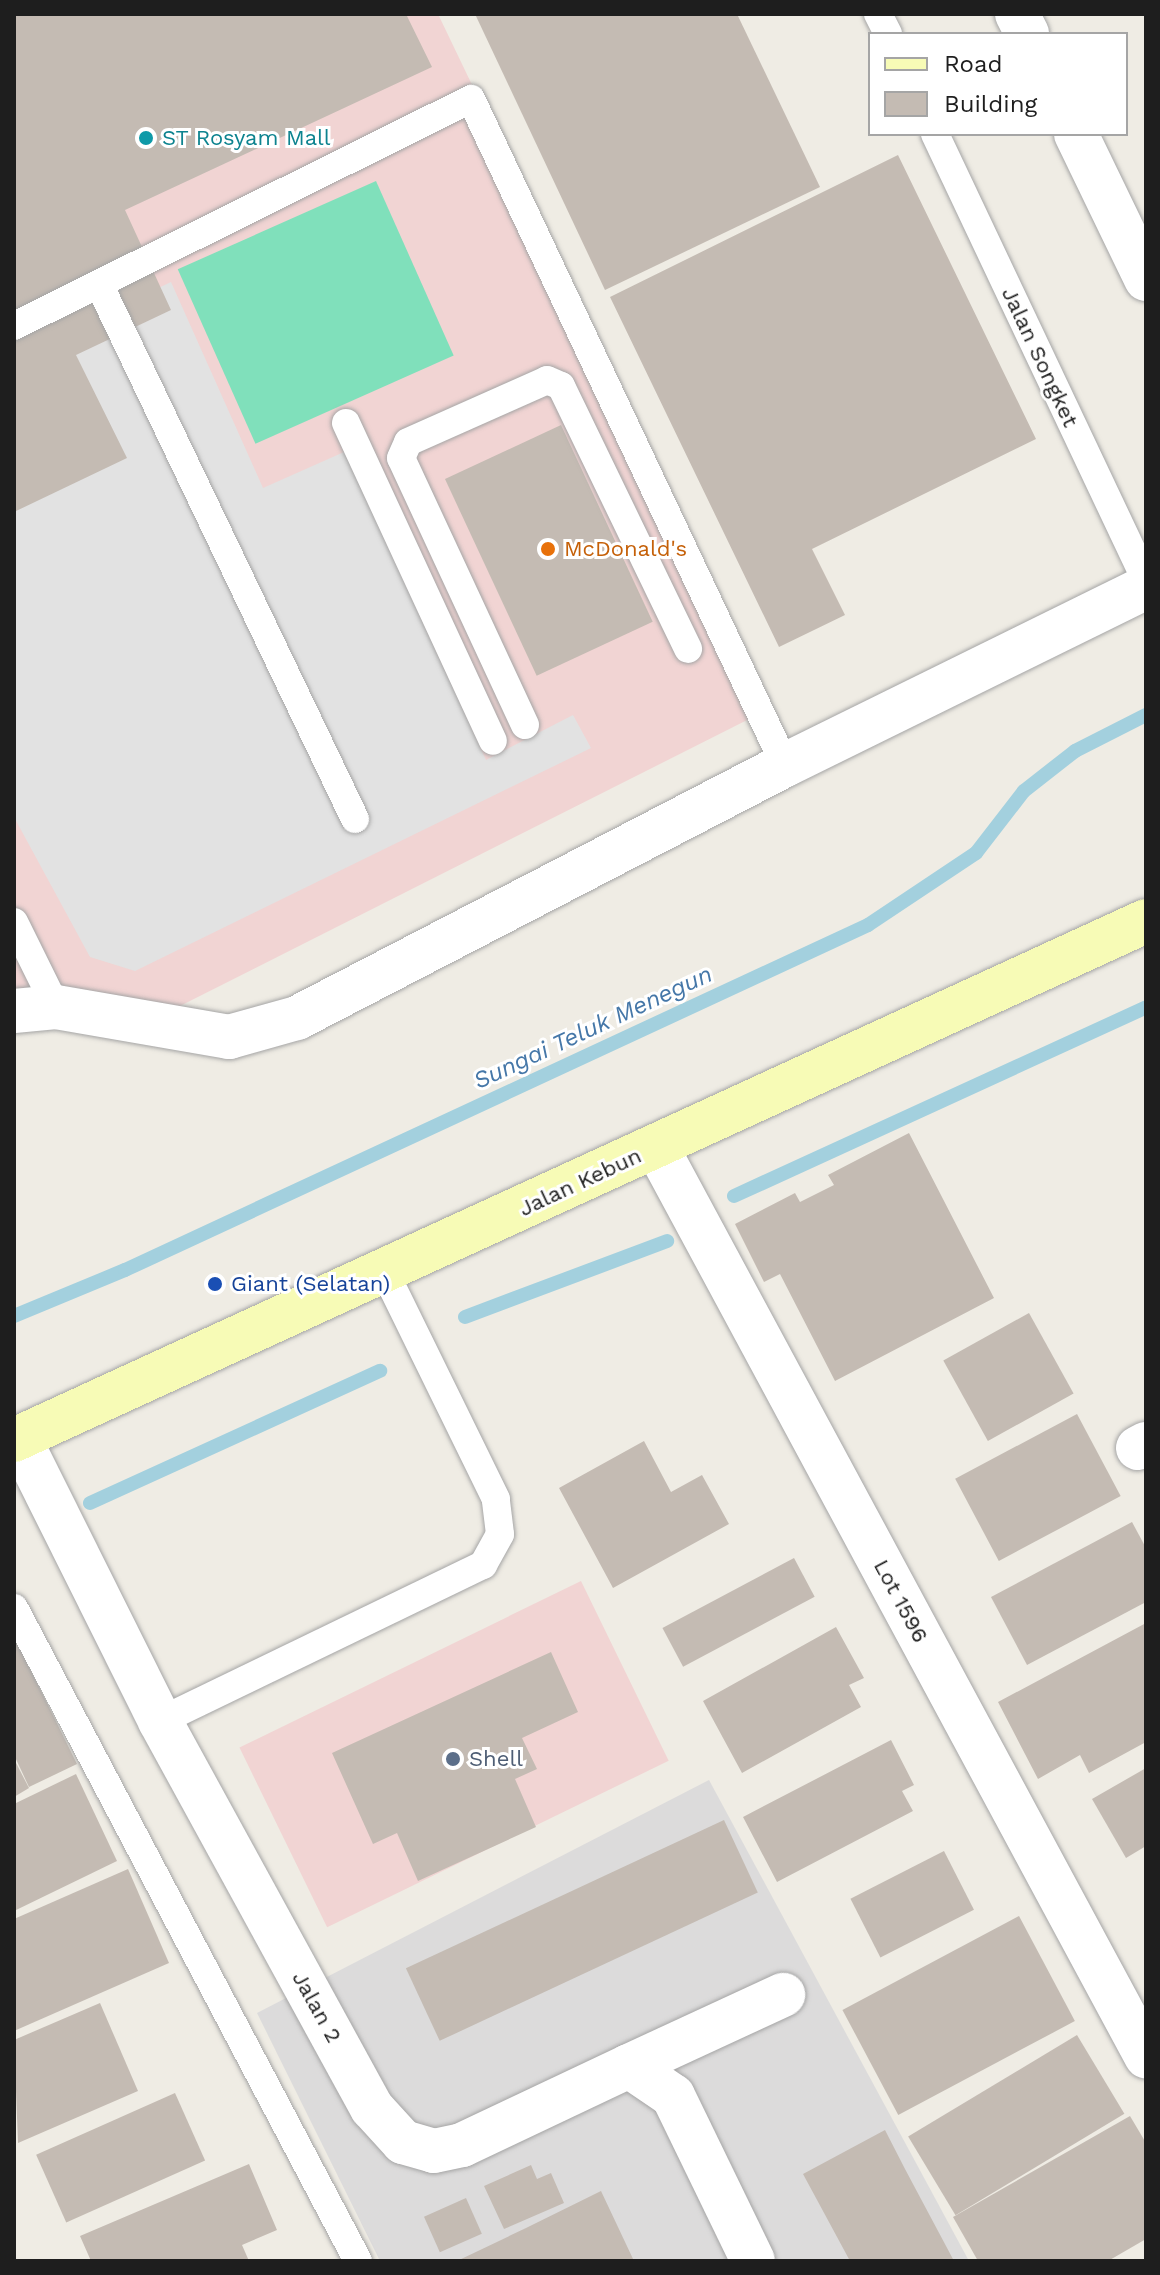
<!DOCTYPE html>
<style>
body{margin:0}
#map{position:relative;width:1160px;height:2275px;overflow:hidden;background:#efece4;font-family:"Work Sans",sans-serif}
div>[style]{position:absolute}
.residential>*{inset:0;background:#dcdbdb}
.commercial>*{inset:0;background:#f1d4d3;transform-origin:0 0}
.pitch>*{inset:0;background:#80e0bb;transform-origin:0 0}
.parking>*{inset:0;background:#e2e2e2}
.stream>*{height:14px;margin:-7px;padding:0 7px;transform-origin:7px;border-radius:7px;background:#a3d0de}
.building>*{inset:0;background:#c4bbb3;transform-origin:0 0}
.roads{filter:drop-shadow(0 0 2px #a5a5a5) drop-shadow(0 0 2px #a5a5a5)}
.service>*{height:28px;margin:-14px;padding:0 14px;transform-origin:14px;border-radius:14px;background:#fff}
.minor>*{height:44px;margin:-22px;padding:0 22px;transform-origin:22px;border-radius:22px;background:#fff}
.secondary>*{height:44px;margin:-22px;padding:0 22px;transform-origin:22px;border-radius:22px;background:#f7fbb6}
.dots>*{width:22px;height:22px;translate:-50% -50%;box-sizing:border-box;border:4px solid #fff;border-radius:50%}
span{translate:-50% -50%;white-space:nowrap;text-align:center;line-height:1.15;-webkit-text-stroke:6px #fff;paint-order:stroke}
.culture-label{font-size:22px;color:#0d838f}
.left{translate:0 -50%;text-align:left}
.street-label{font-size:22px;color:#1e1e1e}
.food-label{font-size:22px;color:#c56008}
.transit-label{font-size:22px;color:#164399}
.service-label{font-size:22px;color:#4e5e75}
.water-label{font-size:24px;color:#4577a8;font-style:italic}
.frame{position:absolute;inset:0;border:16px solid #1e1e1e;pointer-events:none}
.legend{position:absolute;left:868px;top:32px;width:260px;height:104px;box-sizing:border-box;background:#fff;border:2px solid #a5a5a5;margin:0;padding:10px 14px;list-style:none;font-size:24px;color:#1e1e1e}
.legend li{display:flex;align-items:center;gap:16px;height:40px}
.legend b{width:40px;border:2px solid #a5a5a5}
</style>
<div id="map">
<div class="residential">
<i style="clip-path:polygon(709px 1780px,969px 2261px,380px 2261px,257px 2013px)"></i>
</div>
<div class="commercial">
<i style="clip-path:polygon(14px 14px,438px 14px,771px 708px,178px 1007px,14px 989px)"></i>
<i style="left:581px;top:1581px;width:200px;height:380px;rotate:64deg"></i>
</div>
<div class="pitch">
<i style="left:376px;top:181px;width:191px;height:217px;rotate:66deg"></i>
</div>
<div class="parking">
<i style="clip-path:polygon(171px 282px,263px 488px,344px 452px,486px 760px,573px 715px,591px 748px,135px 971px,90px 957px,14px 817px,14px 356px)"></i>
</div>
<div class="stream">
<i style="left:734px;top:1196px;width:453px;rotate:-24.6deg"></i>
<i style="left:14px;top:1316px;width:120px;rotate:-22.5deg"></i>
<i style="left:125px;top:1270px;width:819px;rotate:-24.91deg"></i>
<i style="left:868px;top:925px;width:130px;rotate:-33.7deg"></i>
<i style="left:976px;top:853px;width:78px;rotate:-52.3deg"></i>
<i style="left:1024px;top:791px;width:65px;rotate:-38.1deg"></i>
<i style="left:1075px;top:751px;width:80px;rotate:-26.9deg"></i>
<i style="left:465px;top:1317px;width:216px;rotate:-20.6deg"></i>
<i style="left:90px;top:1503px;width:319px;rotate:-24.5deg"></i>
</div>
<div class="building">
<i style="clip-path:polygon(14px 14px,406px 14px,432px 67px,125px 210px,171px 310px,76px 355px,127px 458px,14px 512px)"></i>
<i style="clip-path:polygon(475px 14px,737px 14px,820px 187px,605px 290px)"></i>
<i style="clip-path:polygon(898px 155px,1036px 439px,812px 549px,845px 615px,779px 647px,610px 297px)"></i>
<i style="left:561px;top:425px;width:217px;height:128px;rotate:65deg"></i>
<i style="clip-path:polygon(909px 1133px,994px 1298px,835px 1381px,780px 1274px,764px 1282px,735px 1224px,795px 1193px,800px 1202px,834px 1185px,828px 1175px)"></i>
<i style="left:1029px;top:1313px;width:92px;height:98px;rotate:61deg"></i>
<i style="left:1077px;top:1414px;width:93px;height:138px;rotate:62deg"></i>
<i style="clip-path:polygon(644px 1441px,671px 1492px,702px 1475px,729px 1524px,613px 1588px,559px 1488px)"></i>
<i style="clip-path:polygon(1132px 1522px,1146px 1548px,1146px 1602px,1027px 1665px,991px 1597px)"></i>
<i style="left:794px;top:1558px;width:44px;height:149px;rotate:62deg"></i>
<i style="clip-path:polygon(1146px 1623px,1146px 1742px,1089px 1773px,1080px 1755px,1038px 1779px,998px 1702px)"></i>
<i style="clip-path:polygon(836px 1627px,864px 1678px,849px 1685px,861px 1707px,742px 1773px,703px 1701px)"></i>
<i style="clip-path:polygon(14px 1636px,77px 1764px,29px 1787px,14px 1755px)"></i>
<i style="clip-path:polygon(551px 1652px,578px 1712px,522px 1738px,537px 1769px,515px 1779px,536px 1827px,418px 1881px,397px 1833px,373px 1844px,332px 1753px)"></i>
<i style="clip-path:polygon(891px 1740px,914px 1785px,902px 1791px,913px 1811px,777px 1882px,743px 1817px)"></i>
<i style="clip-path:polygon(14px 1759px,29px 1788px,14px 1797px)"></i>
<i style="clip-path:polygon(1146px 1768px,1146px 1846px,1126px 1858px,1092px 1799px)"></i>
<i style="clip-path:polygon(76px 1774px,117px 1861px,14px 1911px,14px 1804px)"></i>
<i style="left:724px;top:1820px;width:80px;height:351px;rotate:65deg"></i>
<i style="left:944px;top:1851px;width:66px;height:105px;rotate:63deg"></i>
<i style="clip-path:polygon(128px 1869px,169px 1963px,14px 2031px,14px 1919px)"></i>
<i style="left:1019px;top:1916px;width:119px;height:200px;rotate:62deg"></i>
<i style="clip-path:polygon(100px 2003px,138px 2091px,18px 2143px,14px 2040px)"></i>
<i style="left:1077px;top:2035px;width:92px;height:197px;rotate:59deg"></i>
<i style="left:175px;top:2093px;width:74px;height:152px;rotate:66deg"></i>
<i style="clip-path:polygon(1130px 2116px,1146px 2143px,1146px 2239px,1108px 2261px,978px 2261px,953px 2217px)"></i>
<i style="clip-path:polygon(885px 2130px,905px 2169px,954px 2261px,850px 2261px,803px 2174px)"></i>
<i style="clip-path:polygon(249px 2164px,277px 2230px,242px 2245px,249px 2261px,91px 2261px,80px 2236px)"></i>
<i style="clip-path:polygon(531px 2165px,537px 2179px,551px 2173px,564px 2203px,504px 2229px,484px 2186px)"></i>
<i style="clip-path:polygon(601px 2191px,634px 2261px,457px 2261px,526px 2228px)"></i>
<i style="left:466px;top:2198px;width:39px;height:46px;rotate:66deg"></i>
</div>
<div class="roads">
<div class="service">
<i style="left:878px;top:14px;width:22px;rotate:63deg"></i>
<i style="left:935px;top:134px;width:493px;rotate:64.7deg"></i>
<i style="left:99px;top:284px;width:593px;rotate:64.43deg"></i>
<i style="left:14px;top:326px;width:510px;rotate:-26.41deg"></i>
<i style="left:471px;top:99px;width:736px;rotate:64.76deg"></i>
<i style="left:346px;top:423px;width:350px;rotate:65.2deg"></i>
<i style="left:525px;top:725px;width:294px;rotate:-114.9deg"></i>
<i style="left:401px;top:458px;width:17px;rotate:-66deg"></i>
<i style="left:408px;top:442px;width:152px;rotate:-24deg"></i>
<i style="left:547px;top:380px;width:15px;rotate:23deg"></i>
<i style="left:561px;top:386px;width:292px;rotate:64.2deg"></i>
<i style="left:14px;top:922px;width:95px;rotate:63.7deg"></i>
<i style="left:14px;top:1608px;width:738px;rotate:62.22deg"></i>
<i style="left:160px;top:1721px;width:359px;rotate:-25.8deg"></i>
<i style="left:483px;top:1565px;width:35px;rotate:-61deg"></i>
<i style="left:500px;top:1534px;width:35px;rotate:-97deg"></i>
<i style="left:496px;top:1499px;width:253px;rotate:-116.1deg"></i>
</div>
<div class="minor">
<i style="left:1017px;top:14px;width:22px;rotate:63deg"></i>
<i style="left:1076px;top:134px;width:161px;rotate:64.2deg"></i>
<i style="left:14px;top:1011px;width:42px;rotate:-5.4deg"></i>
<i style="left:56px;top:1007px;width:176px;rotate:9.8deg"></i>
<i style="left:229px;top:1037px;width:71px;rotate:-15.6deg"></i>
<i style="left:297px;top:1018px;width:550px;rotate:-27.4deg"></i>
<i style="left:785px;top:765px;width:402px;rotate:-26.2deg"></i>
<i style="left:656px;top:1146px;width:1034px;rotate:61.7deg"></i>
<i style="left:19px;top:1438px;width:316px;rotate:63.5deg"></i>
<i style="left:160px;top:1721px;width:441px;rotate:61.3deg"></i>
<i style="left:372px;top:2108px;width:46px;rotate:47.6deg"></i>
<i style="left:403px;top:2142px;width:32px;rotate:16deg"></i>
<i style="left:434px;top:2151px;width:29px;rotate:-12deg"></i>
<i style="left:462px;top:2145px;width:185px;rotate:-25.3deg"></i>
<i style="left:629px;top:2066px;width:53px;rotate:34.3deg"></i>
<i style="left:673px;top:2096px;width:183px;rotate:64.1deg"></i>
<i style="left:1138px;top:1448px;width:9px;rotate:-27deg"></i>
<i style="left:629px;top:2066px;width:170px;rotate:-24.8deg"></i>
</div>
<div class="secondary">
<i style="left:14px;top:1440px;width:1245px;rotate:-24.63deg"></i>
</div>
</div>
<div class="dots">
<i style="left:146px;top:138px;background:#0f9aa8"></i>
<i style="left:548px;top:549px;background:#e8710a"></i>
<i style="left:215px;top:1284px;background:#1a4fb4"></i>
<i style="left:453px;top:1759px;background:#5c6f8a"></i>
</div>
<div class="culture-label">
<span class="left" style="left:162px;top:138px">ST Rosyam Mall</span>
</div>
<div class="street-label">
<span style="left:1040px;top:357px;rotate:65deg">Jalan Songket</span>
<span style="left:580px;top:1182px;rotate:-25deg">Jalan Kebun</span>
<span style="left:901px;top:1601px;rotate:62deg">Lot 1596</span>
<span style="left:317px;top:2007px;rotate:61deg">Jalan 2</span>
</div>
<div class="food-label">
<span class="left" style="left:564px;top:549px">McDonald's</span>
</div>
<div class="transit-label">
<span class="left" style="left:231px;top:1284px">Giant (Selatan)</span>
</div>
<div class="service-label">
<span class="left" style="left:469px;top:1759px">Shell</span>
</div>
<div class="water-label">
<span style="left:593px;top:1028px;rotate:-25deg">Sungai Teluk Menegun</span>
</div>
<div class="frame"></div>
<ul class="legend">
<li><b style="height:10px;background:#f7fbb6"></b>Road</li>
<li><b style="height:22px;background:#c4bbb3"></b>Building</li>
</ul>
</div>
